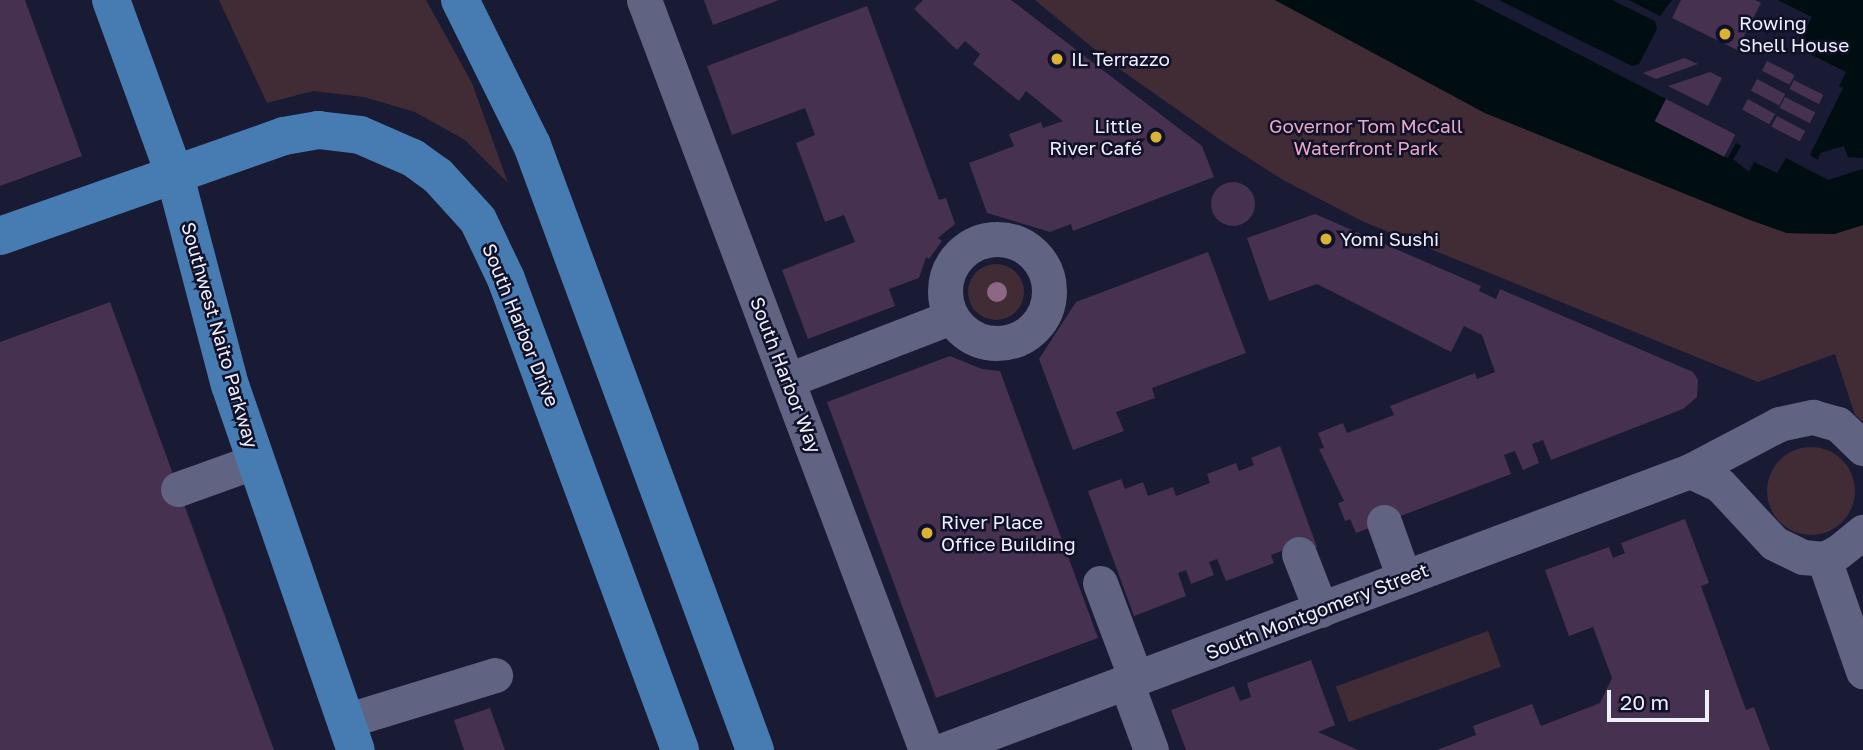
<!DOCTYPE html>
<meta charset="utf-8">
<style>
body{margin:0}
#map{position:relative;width:1863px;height:750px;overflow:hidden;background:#191a33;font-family:"Golos Text",sans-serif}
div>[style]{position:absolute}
.green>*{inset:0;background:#412c36;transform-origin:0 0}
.round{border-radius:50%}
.water>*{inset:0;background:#000d11}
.pier>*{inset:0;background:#191a33}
.building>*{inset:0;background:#463150;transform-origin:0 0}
.minor>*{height:35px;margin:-17.5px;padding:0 17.5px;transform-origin:17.5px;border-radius:17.5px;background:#606381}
.minor>.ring{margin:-17.5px;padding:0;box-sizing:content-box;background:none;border:35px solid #606381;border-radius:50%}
.major>*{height:38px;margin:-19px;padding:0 19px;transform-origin:19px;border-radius:19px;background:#467cb1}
.trees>*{width:20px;height:20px;margin:-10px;border-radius:50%;background:#8c6885}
.dots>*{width:19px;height:19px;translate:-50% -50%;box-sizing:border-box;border:4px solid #101129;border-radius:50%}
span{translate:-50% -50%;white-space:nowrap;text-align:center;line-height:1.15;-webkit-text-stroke:5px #101129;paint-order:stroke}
.poi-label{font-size:19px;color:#eef0fe}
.left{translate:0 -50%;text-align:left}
.right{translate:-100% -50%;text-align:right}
.park-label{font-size:19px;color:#eaa8c8}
.street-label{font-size:19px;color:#eef0fe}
.scale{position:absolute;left:1607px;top:690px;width:102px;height:32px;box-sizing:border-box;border:4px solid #eef0fe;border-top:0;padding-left:9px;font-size:21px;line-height:24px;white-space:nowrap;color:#eef0fe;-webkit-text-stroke:5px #101129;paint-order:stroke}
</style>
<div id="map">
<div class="green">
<i style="clip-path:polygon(219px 0,426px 0,472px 83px,508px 183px,465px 140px,415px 112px,364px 97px,313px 91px,267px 103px)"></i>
<i style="clip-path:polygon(1035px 0,1275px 0,1485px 113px,1750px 220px,1787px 233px,1834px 234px,1863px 225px,1863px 422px,1855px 415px,1835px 354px,1758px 382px,1364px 222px,1283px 180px,1222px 141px,1111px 63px)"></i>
<i class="round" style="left:968px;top:264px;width:56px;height:56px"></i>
<i class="round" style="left:1767px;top:447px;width:88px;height:88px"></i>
<i style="left:1488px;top:631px;width:38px;height:162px;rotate:70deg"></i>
</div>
<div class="water">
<i style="clip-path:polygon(1275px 0,1863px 0,1863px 225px,1834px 234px,1787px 233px,1750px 220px,1485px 113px)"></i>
</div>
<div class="pier">
<i style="clip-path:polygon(1473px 0,1499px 0,1632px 66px,1639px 64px,1657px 29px,1655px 21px,1612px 0,1629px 0,1660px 16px,1672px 0,1778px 0,1812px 17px,1796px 47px,1846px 72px,1839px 86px,1843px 88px,1810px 155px,1818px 160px,1820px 153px,1844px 146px,1848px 157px,1863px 158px,1863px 169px,1828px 180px,1786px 158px,1777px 173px,1754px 162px,1749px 172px,1733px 159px,1741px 146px,1736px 143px,1728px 158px,1655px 121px,1666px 99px)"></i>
</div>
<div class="building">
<i style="clip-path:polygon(0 0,25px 0,82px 156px,0 186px)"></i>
<i style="clip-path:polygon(704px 0,779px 0,713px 25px)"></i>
<i style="clip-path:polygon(923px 0,1011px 0,1202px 146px,1214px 177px,1073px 231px,1071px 224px,1050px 232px,987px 213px,969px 163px,1014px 146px,1009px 134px,1041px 122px,1043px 128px,1063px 121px,1026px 91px,1019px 101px,973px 64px,980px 54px,965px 41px,957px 50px,914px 9px)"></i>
<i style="clip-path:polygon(1681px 0,1755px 0,1761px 3px,1737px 50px,1672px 18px)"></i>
<i style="clip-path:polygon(867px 6px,939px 200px,946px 198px,955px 224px,938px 238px,942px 241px,929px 259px,926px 257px,919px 278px,889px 289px,895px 306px,808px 339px,782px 270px,855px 242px,844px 215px,825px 222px,796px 143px,815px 135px,805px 108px,732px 135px,707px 66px)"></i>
<i style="clip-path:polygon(1684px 58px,1698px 64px,1656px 79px,1643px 73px)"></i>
<i style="left:1767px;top:61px;width:31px;height:11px;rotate:27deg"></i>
<i style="clip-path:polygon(1710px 72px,1722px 78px,1708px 106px,1668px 86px)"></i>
<i style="left:1757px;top:79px;width:32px;height:13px;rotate:28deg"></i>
<i style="left:1794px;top:80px;width:33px;height:10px;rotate:27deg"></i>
<i style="left:1785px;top:97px;width:34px;height:12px;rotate:27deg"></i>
<i style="left:1666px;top:99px;width:78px;height:25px;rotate:27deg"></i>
<i style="left:1748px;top:99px;width:31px;height:12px;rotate:29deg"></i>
<i style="left:1777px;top:116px;width:32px;height:12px;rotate:28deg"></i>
<i class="round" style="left:1211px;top:182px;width:44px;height:44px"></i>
<i style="clip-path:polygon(1315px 214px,1481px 286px,1479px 291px,1496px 299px,1500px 289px,1693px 372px,1698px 380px,1697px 397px,1683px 409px,1551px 460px,1543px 440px,1532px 444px,1539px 463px,1523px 470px,1515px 451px,1504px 455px,1511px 474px,1356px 533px,1350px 519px,1345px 521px,1338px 503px,1344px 501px,1319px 449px,1324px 448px,1318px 433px,1343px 423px,1347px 433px,1394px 415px,1390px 406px,1475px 373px,1477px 379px,1495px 372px,1482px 335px,1464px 326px,1451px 352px,1317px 284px,1269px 301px,1247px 238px)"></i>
<i style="clip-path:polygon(1208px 252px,1246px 353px,1152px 388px,1155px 398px,1116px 412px,1124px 431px,1073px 450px,1039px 359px,1076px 302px)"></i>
<i style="clip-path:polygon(110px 302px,274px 750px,0 750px,0 342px)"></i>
<i style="clip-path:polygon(950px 356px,982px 369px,1000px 371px,1098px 638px,936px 698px,827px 402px)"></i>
<i style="clip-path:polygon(1280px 446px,1317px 547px,1287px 558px,1284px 550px,1271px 555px,1274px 563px,1226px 581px,1217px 559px,1209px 562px,1214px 575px,1191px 584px,1186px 570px,1178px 573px,1186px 596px,1134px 616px,1088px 491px,1121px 479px,1125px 489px,1143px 482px,1148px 496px,1173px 487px,1176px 496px,1210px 483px,1207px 474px,1236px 463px,1239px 471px,1254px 465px,1251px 458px)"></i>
<i style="clip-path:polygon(1685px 519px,1709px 583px,1701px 586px,1746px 710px,1754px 707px,1770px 750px,1437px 750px,1476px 735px,1473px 726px,1532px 704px,1541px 726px,1600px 703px,1612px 678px,1593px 627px,1569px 636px,1545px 570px,1609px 547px,1613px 558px,1625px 553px,1621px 543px)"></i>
<i style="clip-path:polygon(1311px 660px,1335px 725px,1318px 732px,1358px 750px,1186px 750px,1171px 710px,1234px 686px,1240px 701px,1251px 697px,1247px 683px)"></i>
<i style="clip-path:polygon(490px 708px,505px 750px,464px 750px,454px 720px)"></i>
</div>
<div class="minor">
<i style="left:644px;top:0;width:801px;rotate:69.39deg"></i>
<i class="ring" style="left:945px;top:239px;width:69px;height:69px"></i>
<i style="left:788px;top:380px;width:175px;rotate:-21.1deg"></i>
<i style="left:1690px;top:471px;width:33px;rotate:25deg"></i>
<i style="left:1720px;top:485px;width:79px;rotate:47deg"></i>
<i style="left:1774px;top:543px;width:32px;rotate:26deg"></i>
<i style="left:1803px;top:557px;width:21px;rotate:5deg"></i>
<i style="left:1824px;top:559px;width:16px;rotate:-27deg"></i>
<i style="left:1838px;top:552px;width:32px;rotate:-39deg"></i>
<i style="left:178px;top:489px;width:83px;rotate:-19.7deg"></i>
<i style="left:1384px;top:522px;width:59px;rotate:70.3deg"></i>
<i style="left:1299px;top:554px;width:60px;rotate:68.6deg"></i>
<i style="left:1824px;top:559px;width:119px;rotate:70.8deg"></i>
<i style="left:1100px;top:583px;width:103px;rotate:69.4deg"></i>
<i style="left:1126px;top:682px;width:72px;rotate:69.8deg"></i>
<i style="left:345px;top:721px;width:157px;rotate:-17deg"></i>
<i style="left:944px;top:750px;width:796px;rotate:-20.51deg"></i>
<i style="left:1690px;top:471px;width:101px;rotate:-27.8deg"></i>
<i style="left:1779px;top:424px;width:35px;rotate:-12deg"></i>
<i style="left:1813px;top:417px;width:26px;rotate:16deg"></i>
<i style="left:1838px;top:424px;width:35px;rotate:44deg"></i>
</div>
<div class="major">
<i style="left:111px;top:0;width:187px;rotate:70deg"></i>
<i style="left:175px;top:176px;width:216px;rotate:75.3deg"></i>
<i style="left:230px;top:385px;width:386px;rotate:71deg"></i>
<i style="left:460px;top:0;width:162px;rotate:63.6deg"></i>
<i style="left:532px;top:145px;width:645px;rotate:69.77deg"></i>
<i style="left:0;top:236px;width:301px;rotate:-19.4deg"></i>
<i style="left:284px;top:136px;width:35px;rotate:-10deg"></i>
<i style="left:318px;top:130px;width:42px;rotate:6.8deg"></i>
<i style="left:360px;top:135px;width:58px;rotate:23.5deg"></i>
<i style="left:413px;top:158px;width:31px;rotate:36deg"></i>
<i style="left:438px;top:176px;width:59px;rotate:47.7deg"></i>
<i style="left:478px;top:220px;width:65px;rotate:64.6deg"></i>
<i style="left:506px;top:279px;width:502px;rotate:69.72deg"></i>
</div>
<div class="trees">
<i style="left:997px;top:292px"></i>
</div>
<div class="dots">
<i style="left:1725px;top:34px;background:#dab333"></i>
<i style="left:1057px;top:59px;background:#dab333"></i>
<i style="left:1156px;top:137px;background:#dab333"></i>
<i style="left:1326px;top:239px;background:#dab333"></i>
<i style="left:927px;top:533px;background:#dab333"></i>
</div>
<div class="poi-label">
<span class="left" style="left:1739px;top:34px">Rowing<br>Shell House</span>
<span class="left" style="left:1071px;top:59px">IL Terrazzo</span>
<span class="right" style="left:1142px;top:137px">Little<br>River Café</span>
<span class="left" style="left:1340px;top:239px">Yomi Sushi</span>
<span class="left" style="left:941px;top:533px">River Place<br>Office Building</span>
</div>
<div class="park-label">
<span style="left:1366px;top:137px">Governor Tom McCall<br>Waterfront Park</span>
</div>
<div class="street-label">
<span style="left:521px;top:325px;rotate:68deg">South Harbor Drive</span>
<span style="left:220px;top:335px;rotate:74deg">Southwest Naito Parkway</span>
<span style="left:786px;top:375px;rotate:69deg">South Harbor Way</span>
<span style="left:1317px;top:611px;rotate:-21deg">South Montgomery Street</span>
</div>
<div class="scale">20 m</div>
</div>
